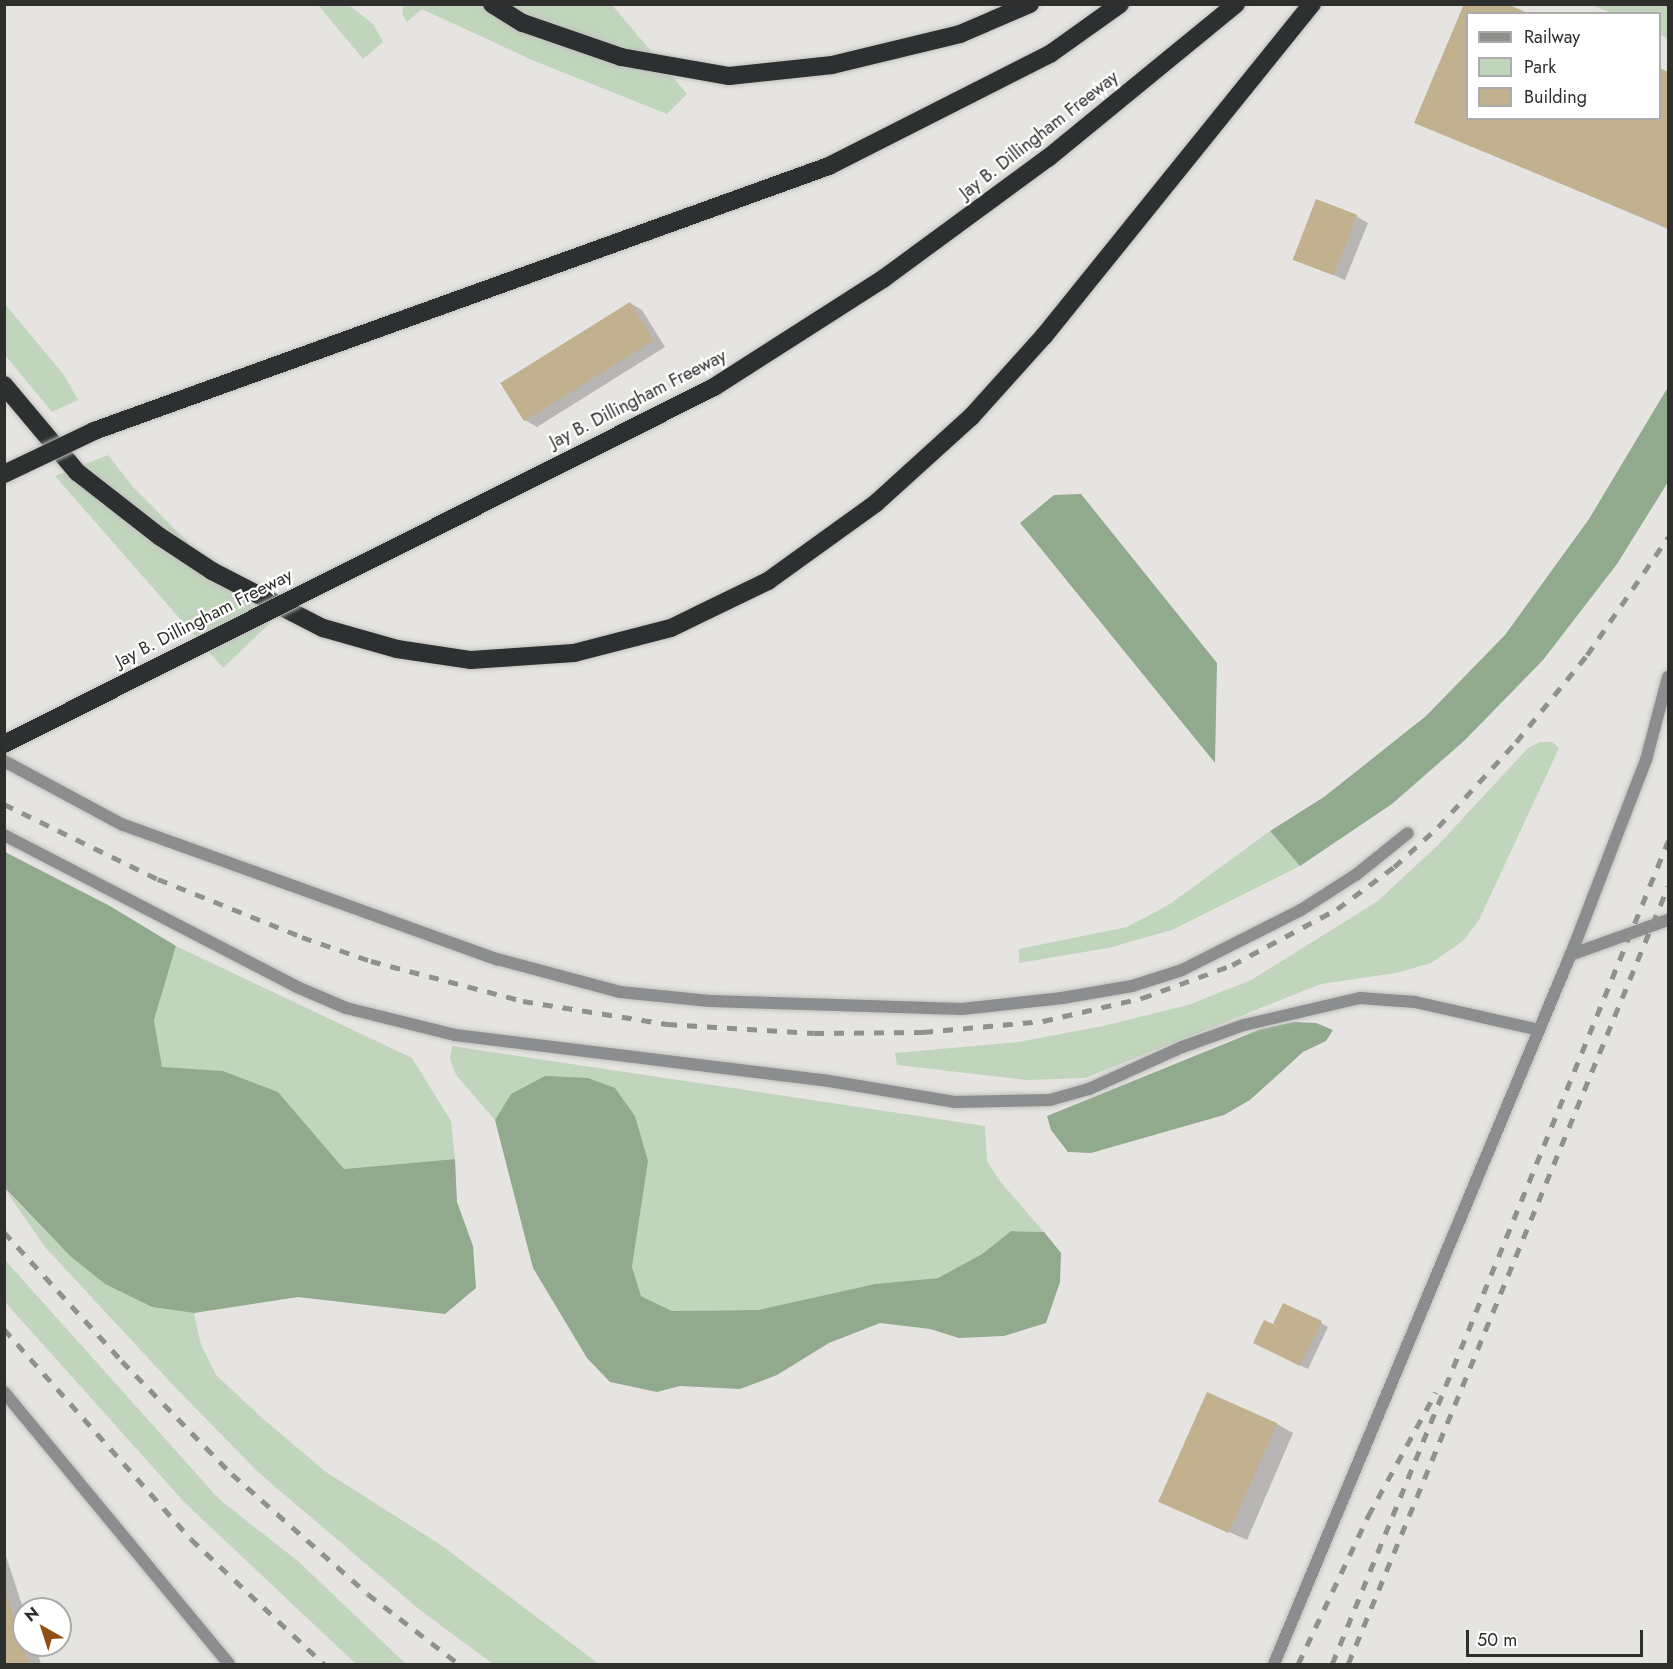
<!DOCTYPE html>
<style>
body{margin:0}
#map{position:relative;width:1673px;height:1669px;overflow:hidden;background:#e5e4e1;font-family:Jost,sans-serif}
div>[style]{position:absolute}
.green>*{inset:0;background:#c1d5bd}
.forest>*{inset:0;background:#91aa8d}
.shadow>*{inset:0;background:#0003}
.building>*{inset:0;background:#c1b18f;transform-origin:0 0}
.roads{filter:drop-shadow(0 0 2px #c0c0bd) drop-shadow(0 0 2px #c0c0bd)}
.lane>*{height:12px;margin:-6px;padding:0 6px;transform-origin:6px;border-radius:6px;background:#8c8d8e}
.highway>*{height:18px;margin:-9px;padding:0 9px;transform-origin:9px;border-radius:9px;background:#2d3031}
.rail>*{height:4.5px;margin-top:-2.25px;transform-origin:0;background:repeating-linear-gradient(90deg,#90908d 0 10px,transparent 0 20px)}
.bridges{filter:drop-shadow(0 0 2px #c0c0bd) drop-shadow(0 0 2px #c0c0bd)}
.highway-bridge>*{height:18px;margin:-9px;padding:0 9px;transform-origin:9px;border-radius:9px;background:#2d3031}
span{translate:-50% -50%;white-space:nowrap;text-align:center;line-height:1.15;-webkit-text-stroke:4.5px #fff;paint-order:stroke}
.street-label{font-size:18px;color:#2e2e2c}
.frame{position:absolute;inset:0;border:6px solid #2e2e2c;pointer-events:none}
.legend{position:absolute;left:1466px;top:12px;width:195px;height:108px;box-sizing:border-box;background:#fff;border:2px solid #ababab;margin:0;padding:8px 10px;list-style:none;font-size:18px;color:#2e2e2c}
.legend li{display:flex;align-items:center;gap:12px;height:30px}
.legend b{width:30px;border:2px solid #ababab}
.north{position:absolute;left:12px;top:1597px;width:60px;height:60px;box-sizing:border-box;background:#fff;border:2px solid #ababab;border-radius:50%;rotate:321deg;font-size:16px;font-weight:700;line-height:24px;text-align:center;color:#2e2e2c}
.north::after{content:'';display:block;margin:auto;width:21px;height:27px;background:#8f5115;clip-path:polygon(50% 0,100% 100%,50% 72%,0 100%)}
.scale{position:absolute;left:1466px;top:1630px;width:177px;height:27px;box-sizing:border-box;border:3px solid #2e2e2c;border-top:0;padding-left:8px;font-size:18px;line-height:21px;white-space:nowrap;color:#2e2e2c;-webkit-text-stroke:4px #fff;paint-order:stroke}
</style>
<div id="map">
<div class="green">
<i style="clip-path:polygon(404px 4px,612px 5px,687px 94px,667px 114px,532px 60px,422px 9px,407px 22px,402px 14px)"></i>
<i style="clip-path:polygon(318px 5px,349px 5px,373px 24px,383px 42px,363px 59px)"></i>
<i style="clip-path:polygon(1592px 5px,1668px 5px,1668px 39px,1660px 35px,1660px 14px,1612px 13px)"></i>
<i style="clip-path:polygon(5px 304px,64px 375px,78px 400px,52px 412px,5px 355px)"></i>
<i style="clip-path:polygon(108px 455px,133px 487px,269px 624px,223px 668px,55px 476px)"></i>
<i style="clip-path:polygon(1540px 742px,1552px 742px,1559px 748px,1479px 920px,1463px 941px,1431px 963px,1396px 973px,1321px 984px,1085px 1078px,1026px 1080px,897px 1065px,895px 1053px,1018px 1042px,1103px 1026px,1188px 1005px,1251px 980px,1378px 901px,1439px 844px,1528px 748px)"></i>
<i style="clip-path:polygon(1270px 831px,1300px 866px,1172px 930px,1108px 948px,1019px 963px,1019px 949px,1127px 927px,1170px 904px)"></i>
<i style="clip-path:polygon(176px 946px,412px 1058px,451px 1121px,455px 1159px,344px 1169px,278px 1092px,223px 1071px,162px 1068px,154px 1020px)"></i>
<i style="clip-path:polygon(452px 1046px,985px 1126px,987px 1161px,999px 1180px,1044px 1232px,1011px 1231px,982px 1254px,938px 1278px,875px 1284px,758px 1310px,672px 1311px,641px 1296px,632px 1267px,648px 1161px,511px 1094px,495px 1120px,456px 1075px,450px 1059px)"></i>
<i style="clip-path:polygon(4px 1188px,70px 1256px,105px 1284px,152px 1307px,194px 1313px,201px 1345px,216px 1375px,261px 1417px,326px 1472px,441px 1545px,599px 1664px,493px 1664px,420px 1610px,259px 1473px,173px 1385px,45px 1247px)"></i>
<i style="clip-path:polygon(5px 1260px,219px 1499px,299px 1562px,406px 1664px,356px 1664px,185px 1503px,5px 1302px)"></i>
</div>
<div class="forest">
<i style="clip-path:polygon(1668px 387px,1668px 482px,1617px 564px,1543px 660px,1464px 741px,1392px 804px,1300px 866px,1270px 831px,1324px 797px,1426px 716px,1505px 635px,1589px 519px)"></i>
<i style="clip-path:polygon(1081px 494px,1217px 663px,1215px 763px,1020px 523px,1054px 495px)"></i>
<i style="clip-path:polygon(5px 852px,110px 906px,176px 946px,154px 1020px,162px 1067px,223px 1071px,278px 1092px,344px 1169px,455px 1159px,457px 1202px,473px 1246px,476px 1288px,445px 1314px,298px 1297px,194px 1313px,152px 1307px,105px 1284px,70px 1256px,5px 1188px)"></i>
<i style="clip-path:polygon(1294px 1022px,1316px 1023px,1333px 1030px,1326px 1041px,1303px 1052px,1250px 1100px,1224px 1115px,1091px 1153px,1068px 1152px,1051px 1130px,1047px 1116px,1261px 1029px)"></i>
<i style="clip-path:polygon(545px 1076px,588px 1078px,615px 1088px,635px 1116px,648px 1161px,632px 1267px,641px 1296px,672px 1311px,758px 1310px,875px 1284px,938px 1278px,982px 1254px,1011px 1231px,1044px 1232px,1061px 1253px,1060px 1282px,1046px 1323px,1004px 1336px,959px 1338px,930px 1329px,880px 1323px,829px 1343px,777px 1375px,740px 1389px,680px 1386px,657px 1392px,610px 1382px,587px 1358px,533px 1268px,495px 1120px,511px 1094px)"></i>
</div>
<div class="shadow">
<i style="clip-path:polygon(1466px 4px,1503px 4px,1525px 14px,1468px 14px,1468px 118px,1660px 118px,1660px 70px,1668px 73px,1668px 229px,1416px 122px)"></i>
<i style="clip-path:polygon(1356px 216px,1368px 223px,1345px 280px,1294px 258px)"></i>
<i style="clip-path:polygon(630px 303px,642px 310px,665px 347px,537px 427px,525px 420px)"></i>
<i style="clip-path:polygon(1321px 1323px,1328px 1327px,1308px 1369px,1262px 1347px,1273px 1326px)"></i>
<i style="clip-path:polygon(1277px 1424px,1293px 1433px,1247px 1540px,1162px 1502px)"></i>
<i style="clip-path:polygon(4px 1550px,24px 1611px,24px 1645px,35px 1645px,41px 1664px,4px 1664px)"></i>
</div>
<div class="building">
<i style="clip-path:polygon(1464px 4px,1507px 4px,1528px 13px,1468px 14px,1468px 118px,1660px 118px,1660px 68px,1668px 72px,1668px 228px,1414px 123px)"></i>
<i style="left:1316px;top:199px;width:44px;height:65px;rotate:21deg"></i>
<i style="left:630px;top:302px;width:45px;height:153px;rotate:58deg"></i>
<i style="clip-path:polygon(1283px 1303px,1322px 1321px,1300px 1366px,1253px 1343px,1264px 1320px,1273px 1324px)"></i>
<i style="left:1207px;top:1392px;width:77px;height:120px;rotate:24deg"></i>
<i style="clip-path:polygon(5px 1590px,29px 1664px,4px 1664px)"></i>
</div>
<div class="roads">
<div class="lane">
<i style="left:4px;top:761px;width:133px;rotate:28.3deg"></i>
<i style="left:121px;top:824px;width:400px;rotate:19.8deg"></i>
<i style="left:497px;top:959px;width:127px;rotate:15deg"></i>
<i style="left:620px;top:992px;width:90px;rotate:5.7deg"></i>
<i style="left:710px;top:1001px;width:252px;rotate:1.8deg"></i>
<i style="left:962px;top:1009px;width:101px;rotate:-6.3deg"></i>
<i style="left:1062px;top:998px;width:71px;rotate:-9.7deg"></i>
<i style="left:1132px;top:986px;width:52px;rotate:-17.7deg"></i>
<i style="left:1182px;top:970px;width:133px;rotate:-26.8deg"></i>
<i style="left:1301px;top:910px;width:67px;rotate:-32.7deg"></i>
<i style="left:1357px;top:874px;width:65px;rotate:-38.8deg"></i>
<i style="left:4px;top:835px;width:330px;rotate:27.4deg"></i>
<i style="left:297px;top:987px;width:53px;rotate:23.2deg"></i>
<i style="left:346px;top:1008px;width:112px;rotate:13.9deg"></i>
<i style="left:455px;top:1035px;width:371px;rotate:7deg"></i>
<i style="left:823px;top:1080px;width:133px;rotate:9.5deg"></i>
<i style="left:954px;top:1102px;width:96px;rotate:-1.2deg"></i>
<i style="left:1050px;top:1100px;width:41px;rotate:-15.8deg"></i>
<i style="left:1089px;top:1089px;width:102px;rotate:-24.3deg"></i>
<i style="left:1182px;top:1047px;width:66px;rotate:-19.5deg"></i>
<i style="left:1244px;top:1025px;width:119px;rotate:-13.1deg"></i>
<i style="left:1360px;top:998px;width:55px;rotate:4.2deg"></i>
<i style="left:1415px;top:1002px;width:127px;rotate:12.7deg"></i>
<i style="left:1570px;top:955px;width:104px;rotate:-19.7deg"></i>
<i style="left:4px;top:1392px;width:353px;rotate:50.4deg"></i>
<i style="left:1274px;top:1664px;width:775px;rotate:-67.31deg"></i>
<i style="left:1573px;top:949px;width:203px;rotate:-68.9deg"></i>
<i style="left:1646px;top:760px;width:86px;rotate:-75.2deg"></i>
</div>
<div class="highway">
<i style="left:492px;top:4px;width:36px;rotate:32deg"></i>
<i style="left:523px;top:23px;width:104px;rotate:19.1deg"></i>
<i style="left:621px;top:57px;width:110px;rotate:10deg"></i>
<i style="left:729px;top:76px;width:104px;rotate:-6.1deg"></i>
<i style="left:832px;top:65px;width:132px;rotate:-13.6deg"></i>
<i style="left:960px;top:34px;width:76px;rotate:-23.2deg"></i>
<i style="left:4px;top:385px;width:114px;rotate:50deg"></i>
<i style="left:77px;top:472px;width:104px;rotate:38deg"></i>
<i style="left:159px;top:536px;width:64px;rotate:33.4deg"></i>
<i style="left:212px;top:571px;width:125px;rotate:27.2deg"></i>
<i style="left:323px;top:628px;width:77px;rotate:15.8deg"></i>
<i style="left:397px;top:649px;width:75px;rotate:8.5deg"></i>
<i style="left:471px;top:660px;width:103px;rotate:-3.9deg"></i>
<i style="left:574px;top:653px;width:100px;rotate:-14.5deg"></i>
<i style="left:671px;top:628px;width:108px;rotate:-25.9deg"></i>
<i style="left:768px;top:581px;width:133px;rotate:-35.8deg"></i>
<i style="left:876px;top:503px;width:128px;rotate:-42.2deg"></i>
<i style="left:971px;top:417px;width:109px;rotate:-48deg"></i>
<i style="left:1044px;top:336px;width:427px;rotate:-51.1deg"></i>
</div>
</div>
<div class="rail">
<i style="left:4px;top:804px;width:171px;rotate:26deg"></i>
<i style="left:158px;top:879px;width:155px;rotate:21.9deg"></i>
<i style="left:302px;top:937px;width:73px;rotate:19.2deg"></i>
<i style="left:371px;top:961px;width:157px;rotate:14.7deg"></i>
<i style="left:523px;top:1001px;width:146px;rotate:9.1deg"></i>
<i style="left:667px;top:1024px;width:147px;rotate:3.5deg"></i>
<i style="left:814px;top:1033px;width:109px;rotate:-0.5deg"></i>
<i style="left:923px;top:1032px;width:121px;rotate:-5.2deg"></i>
<i style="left:1043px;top:1021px;width:102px;rotate:-13.1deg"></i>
<i style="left:1142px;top:998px;width:96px;rotate:-20.1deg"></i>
<i style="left:1232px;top:965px;width:119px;rotate:-28.1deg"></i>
<i style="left:1337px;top:909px;width:71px;rotate:-36.4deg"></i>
<i style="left:1394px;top:867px;width:59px;rotate:-42.3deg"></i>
<i style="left:1438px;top:827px;width:115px;rotate:-47.5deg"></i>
<i style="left:1516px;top:742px;width:112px;rotate:-50.8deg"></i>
<i style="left:1587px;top:655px;width:143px;rotate:-55.5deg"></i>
<i style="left:4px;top:1232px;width:175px;rotate:47.5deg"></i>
<i style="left:122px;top:1361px;width:158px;rotate:45.8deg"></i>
<i style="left:232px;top:1474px;width:181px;rotate:41.4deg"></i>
<i style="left:368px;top:1594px;width:115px;rotate:37.6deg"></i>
<i style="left:4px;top:1329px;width:281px;rotate:48.3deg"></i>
<i style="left:191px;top:1539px;width:183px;rotate:43.2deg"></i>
<i style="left:1298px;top:1664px;width:164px;rotate:-64.7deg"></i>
<i style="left:1368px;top:1516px;width:141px;rotate:-61.3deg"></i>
<i style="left:1332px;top:1664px;width:889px;rotate:-67.79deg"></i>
<i style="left:1348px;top:1664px;width:841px;rotate:-67.64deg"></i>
</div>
<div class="bridges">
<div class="highway-bridge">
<i style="left:4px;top:474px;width:100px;rotate:-25.5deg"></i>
<i style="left:94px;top:431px;width:781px;rotate:-19.83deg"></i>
<i style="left:829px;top:166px;width:248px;rotate:-26.9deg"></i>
<i style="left:1050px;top:54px;width:86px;rotate:-35.5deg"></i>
<i style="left:4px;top:744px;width:795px;rotate:-26.69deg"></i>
<i style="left:714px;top:387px;width:201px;rotate:-32.6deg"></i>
<i style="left:883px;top:279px;width:205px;rotate:-36.3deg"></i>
<i style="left:1048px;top:158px;width:243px;rotate:-39.3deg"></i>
</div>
</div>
<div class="street-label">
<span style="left:1039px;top:135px;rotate:-38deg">Jay B. Dillingham Freeway</span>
<span style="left:638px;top:399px;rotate:-27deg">Jay B. Dillingham Freeway</span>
<span style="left:204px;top:618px;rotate:-27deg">Jay B. Dillingham Freeway</span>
</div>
<div class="frame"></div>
<ul class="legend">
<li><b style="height:8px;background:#90908d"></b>Railway</li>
<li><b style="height:16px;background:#c1d5bd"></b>Park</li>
<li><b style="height:16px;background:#c1b18f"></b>Building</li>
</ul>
<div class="north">N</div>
<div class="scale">50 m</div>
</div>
